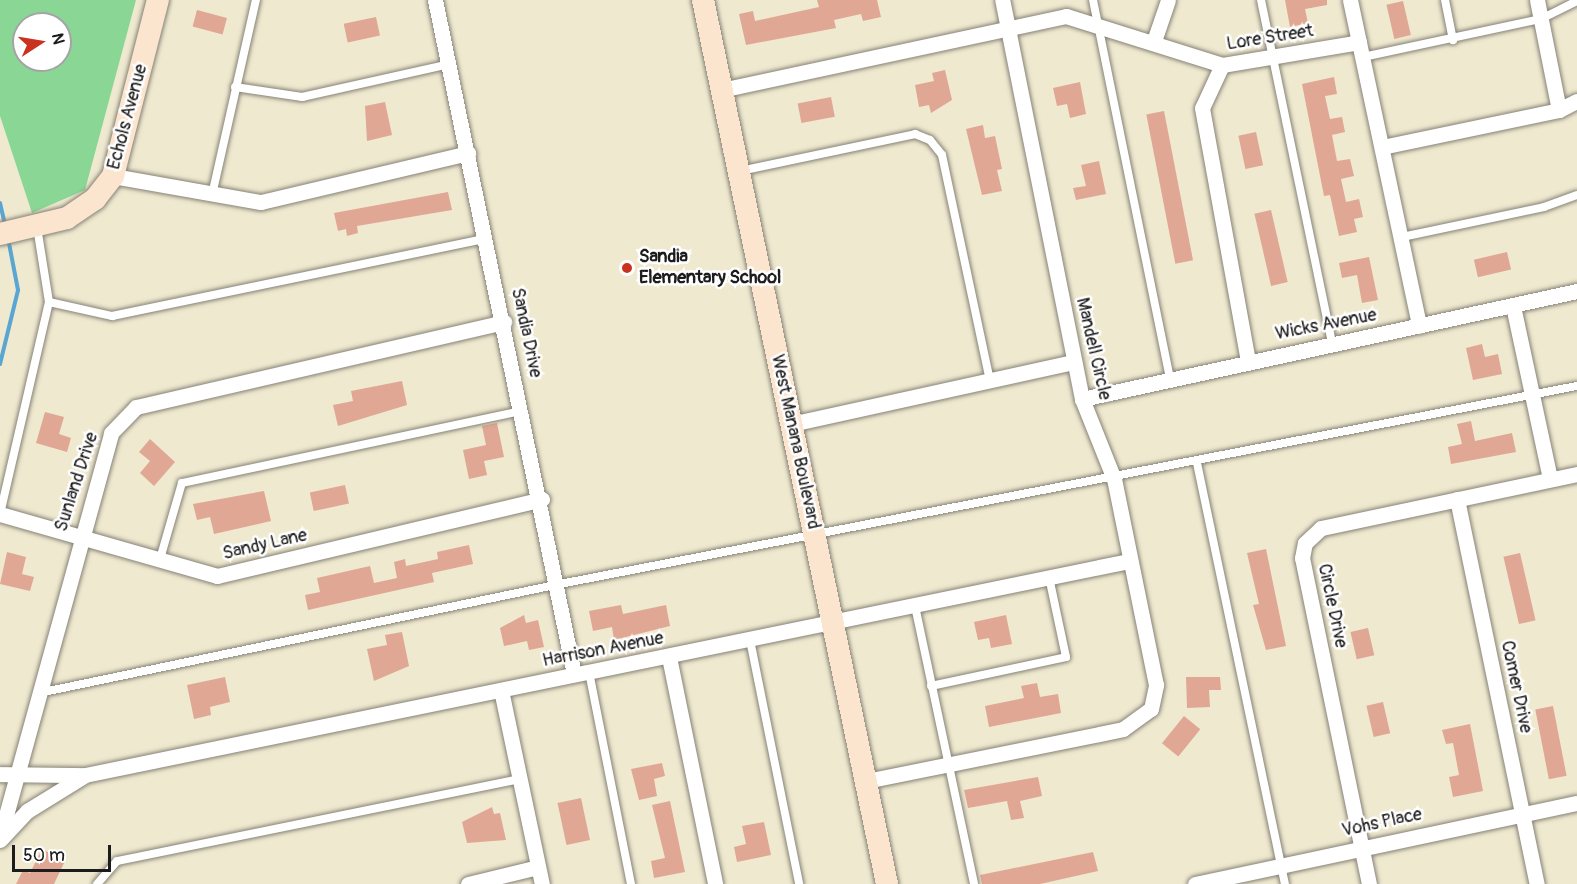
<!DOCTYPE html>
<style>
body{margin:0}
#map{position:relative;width:1577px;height:884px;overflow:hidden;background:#efe9d0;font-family:Pangolin,sans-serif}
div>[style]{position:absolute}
.green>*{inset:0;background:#8ad795}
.stream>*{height:4px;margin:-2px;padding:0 2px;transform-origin:2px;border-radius:2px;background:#59a6d2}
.building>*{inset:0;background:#e0a794;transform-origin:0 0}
.roads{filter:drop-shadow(0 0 2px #868276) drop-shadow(0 0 2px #868276)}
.lane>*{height:8px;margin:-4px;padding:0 4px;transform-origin:4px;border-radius:4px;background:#fff}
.street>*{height:15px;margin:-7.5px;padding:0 7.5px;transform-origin:7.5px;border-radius:7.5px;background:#fff}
.secondary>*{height:22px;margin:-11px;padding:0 11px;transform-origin:11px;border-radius:11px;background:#fce5cf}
.dots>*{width:16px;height:16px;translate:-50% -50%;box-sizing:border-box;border:3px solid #fff;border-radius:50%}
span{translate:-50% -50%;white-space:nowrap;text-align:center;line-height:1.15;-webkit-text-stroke:5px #fff;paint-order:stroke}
.street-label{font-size:18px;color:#1c1c1c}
.poi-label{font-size:18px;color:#1c1c1c;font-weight:700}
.left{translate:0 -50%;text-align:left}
.north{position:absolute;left:12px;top:12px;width:60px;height:60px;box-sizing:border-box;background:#fff;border:2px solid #a4a4a4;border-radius:50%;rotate:78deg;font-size:16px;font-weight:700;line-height:24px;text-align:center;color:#1c1c1c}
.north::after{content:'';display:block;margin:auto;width:21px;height:27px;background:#c8321e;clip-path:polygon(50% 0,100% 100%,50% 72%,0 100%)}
.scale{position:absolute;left:12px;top:845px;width:99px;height:27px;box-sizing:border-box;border:3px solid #1c1c1c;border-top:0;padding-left:8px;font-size:18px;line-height:21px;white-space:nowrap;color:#1c1c1c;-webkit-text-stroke:4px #fff;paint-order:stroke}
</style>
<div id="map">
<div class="green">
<i style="clip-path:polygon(evenodd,0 0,136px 0,85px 190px,32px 213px,0 116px,0 0,24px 24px,60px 24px,60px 60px,24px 60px,24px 24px)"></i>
</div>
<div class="stream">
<i style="left:0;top:203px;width:23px;rotate:77deg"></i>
<i style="left:0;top:364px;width:76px;rotate:-76.3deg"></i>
<i style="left:18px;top:290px;width:53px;rotate:-100.9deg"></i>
</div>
<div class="building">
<i style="clip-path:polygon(817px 0,877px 0,881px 17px,863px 21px,861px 14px,834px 20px,836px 28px,746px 45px,739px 14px,753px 11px,755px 21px,819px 7px)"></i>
<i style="clip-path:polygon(1285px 0,1327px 0,1327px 5px,1305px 9px,1308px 23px,1290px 27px)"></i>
<i style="left:1403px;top:1px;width:35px;height:17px;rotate:77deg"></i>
<i style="left:197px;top:10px;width:31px;height:17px;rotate:15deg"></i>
<i style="left:376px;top:17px;width:19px;height:33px;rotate:78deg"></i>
<i style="clip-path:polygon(945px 70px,952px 100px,931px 113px,929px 105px,919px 107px,915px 85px,934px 81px,932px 73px)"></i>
<i style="clip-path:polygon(1334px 77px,1337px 94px,1325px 96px,1330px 119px,1342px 117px,1345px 132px,1332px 135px,1337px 161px,1350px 159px,1354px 176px,1341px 179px,1346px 202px,1359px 199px,1363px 217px,1354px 219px,1357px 232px,1339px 236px,1330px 195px,1324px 196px,1302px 84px)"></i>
<i style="clip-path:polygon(1080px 82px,1086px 114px,1070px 118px,1067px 104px,1057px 106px,1053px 88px)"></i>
<i style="left:831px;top:97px;width:20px;height:34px;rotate:79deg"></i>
<i style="clip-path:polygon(385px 102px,392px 135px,367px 141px,365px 106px)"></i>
<i style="left:1164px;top:111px;width:152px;height:18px;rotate:79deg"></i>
<i style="clip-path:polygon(983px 125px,985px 138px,995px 136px,1002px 169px,997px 170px,1002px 191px,982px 195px,966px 129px)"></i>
<i style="left:1256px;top:132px;width:34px;height:18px;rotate:78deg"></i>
<i style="clip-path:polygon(1099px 161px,1106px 194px,1076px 200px,1073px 188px,1086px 186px,1081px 165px)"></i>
<i style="clip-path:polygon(448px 192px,452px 210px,357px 226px,358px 233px,347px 236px,346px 229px,338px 231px,334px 213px)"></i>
<i style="left:1271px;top:210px;width:74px;height:17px;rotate:77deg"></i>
<i style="left:1507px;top:252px;width:18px;height:34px;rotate:77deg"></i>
<i style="clip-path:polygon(1369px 257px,1378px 300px,1362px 303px,1357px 275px,1342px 278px,1339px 263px)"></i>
<i style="clip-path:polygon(1482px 344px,1485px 357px,1498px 354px,1502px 374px,1473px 380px,1466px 348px)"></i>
<i style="clip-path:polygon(402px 381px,407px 405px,338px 426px,333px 405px,353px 401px,351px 391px)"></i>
<i style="clip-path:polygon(45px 412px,64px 417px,59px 434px,71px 438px,67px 452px,36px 443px)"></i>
<i style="clip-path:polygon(1471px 421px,1475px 441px,1512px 433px,1516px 452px,1451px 464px,1448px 447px,1462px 444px,1457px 424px)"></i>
<i style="clip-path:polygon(497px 423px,504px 457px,484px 461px,487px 475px,469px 479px,463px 450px,486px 445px,482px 426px)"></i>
<i style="clip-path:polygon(150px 439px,175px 462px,154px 486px,140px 473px,150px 461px,139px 452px)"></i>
<i style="left:345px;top:485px;width:19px;height:36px;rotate:78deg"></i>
<i style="clip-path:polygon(264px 491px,271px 521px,214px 534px,210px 517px,197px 520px,193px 504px)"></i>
<i style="clip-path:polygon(469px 545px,473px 564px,432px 573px,434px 582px,308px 610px,305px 595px,320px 592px,317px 578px,370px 566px,374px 583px,397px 578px,394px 562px,405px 559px,406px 566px,438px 559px,437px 552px)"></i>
<i style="clip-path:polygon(1266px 549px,1286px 646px,1266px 650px,1253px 605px,1259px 604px,1247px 553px)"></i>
<i style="clip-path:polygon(7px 552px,26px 557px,22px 574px,34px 577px,30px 591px,0 584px)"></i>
<i style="left:1520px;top:553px;width:69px;height:17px;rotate:77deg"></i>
<i style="clip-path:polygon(621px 605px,623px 614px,666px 605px,670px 626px,614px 640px,612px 627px,593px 631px,589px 611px)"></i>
<i style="clip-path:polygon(524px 615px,526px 623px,538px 620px,544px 647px,529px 650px,527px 641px,504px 646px,500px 628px)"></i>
<i style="clip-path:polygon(1006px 615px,1012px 644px,991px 648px,989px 638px,978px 640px,974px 622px)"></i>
<i style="left:1368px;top:628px;width:28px;height:18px;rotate:77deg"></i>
<i style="clip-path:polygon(402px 632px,409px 666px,374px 681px,367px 649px,387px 645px,385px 635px)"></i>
<i style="clip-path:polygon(225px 677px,230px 702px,210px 707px,211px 715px,194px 719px,187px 685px)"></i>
<i style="clip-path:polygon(1186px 677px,1220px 677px,1221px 690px,1209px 690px,1210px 707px,1187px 708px)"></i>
<i style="clip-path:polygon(1037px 683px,1040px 697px,1058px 694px,1061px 713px,989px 727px,985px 706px,1024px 698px,1021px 686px)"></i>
<i style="left:1383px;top:702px;width:32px;height:17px;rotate:77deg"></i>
<i style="left:1553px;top:706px;width:71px;height:18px;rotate:79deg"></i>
<i style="left:1184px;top:716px;width:21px;height:35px;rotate:39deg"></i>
<i style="clip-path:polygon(1470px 724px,1483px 791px,1453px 797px,1449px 777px,1459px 775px,1453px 743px,1446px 744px,1442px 730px)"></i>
<i style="clip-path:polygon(662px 763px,665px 776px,654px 779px,657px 796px,639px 800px,631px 769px)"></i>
<i style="clip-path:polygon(1038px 777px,1042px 796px,1020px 801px,1024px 818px,1011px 820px,1007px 801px,968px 808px,964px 790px)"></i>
<i style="left:581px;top:798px;width:43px;height:24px;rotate:78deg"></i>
<i style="clip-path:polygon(670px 801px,685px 872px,654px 878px,651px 861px,665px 858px,652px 805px)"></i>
<i style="clip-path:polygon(492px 807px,494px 814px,500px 813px,506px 840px,467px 843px,462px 822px)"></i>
<i style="clip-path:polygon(764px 822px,771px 855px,737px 862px,734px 847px,746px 844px,742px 826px)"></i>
<i style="clip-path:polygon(42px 849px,65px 861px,54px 884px,16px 884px,23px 870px,30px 873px)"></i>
<i style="clip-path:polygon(1093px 852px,1098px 871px,1040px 884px,982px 884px,980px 875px)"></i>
</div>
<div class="roads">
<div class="lane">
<i style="left:1093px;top:0;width:387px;rotate:78.5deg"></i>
<i style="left:1261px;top:0;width:351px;rotate:78.3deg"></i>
<i style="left:1445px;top:0;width:41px;rotate:78.7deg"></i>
<i style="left:1363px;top:57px;width:182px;rotate:-12.1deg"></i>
<i style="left:1541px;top:19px;width:40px;rotate:-26.6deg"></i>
<i style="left:235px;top:87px;width:68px;rotate:8.5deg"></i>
<i style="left:302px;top:97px;width:152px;rotate:-12.6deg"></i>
<i style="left:740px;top:171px;width:179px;rotate:-11.9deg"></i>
<i style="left:915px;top:134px;width:16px;rotate:22deg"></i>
<i style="left:930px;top:140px;width:19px;rotate:51deg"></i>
<i style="left:942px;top:155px;width:230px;rotate:78deg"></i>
<i style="left:212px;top:195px;width:200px;rotate:-77.3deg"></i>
<i style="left:1402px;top:237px;width:145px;rotate:-11.9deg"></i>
<i style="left:1544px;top:207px;width:35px;rotate:-20deg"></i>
<i style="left:49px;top:302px;width:65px;rotate:12.5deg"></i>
<i style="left:112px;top:316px;width:381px;rotate:-11.7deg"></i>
<i style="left:1197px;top:463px;width:430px;rotate:78.2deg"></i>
<i style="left:0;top:514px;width:218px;rotate:-77deg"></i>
<i style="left:49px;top:302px;width:76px;rotate:-99.1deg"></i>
<i style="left:160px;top:559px;width:79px;rotate:-73.9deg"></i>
<i style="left:182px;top:483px;width:348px;rotate:-12deg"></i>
<i style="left:915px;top:606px;width:284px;rotate:78deg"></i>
<i style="left:750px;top:640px;width:249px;rotate:78.6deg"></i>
<i style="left:589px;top:672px;width:216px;rotate:78.8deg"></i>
<i style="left:931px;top:686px;width:138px;rotate:-12.1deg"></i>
<i style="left:1066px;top:657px;width:82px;rotate:-102deg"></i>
<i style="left:39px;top:693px;width:532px;rotate:-11.82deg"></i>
<i style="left:560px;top:584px;width:1036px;rotate:-11.02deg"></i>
<i style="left:97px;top:884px;width:30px;rotate:-49deg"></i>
<i style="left:117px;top:861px;width:411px;rotate:-11.5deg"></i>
</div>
<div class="street">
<i style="left:435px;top:0;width:688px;rotate:78.35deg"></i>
<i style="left:1350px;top:0;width:333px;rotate:78deg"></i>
<i style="left:1537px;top:0;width:112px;rotate:78.7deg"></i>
<i style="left:1154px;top:41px;width:43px;rotate:-71.1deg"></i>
<i style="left:1222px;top:65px;width:47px;rotate:114.9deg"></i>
<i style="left:1202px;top:108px;width:257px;rotate:79.7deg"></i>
<i style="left:721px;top:90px;width:353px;rotate:-12.1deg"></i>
<i style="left:1066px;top:16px;width:164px;rotate:17.4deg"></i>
<i style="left:1222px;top:65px;width:139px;rotate:-9.5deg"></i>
<i style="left:1382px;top:147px;width:181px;rotate:-11.8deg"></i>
<i style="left:1559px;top:110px;width:20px;rotate:-27deg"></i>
<i style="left:113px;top:176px;width:150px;rotate:10deg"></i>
<i style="left:261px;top:202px;width:213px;rotate:-13.3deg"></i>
<i style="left:1513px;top:306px;width:177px;rotate:77.9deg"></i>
<i style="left:1082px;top:399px;width:507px;rotate:-12.31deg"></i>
<i style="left:791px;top:424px;width:290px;rotate:-12.4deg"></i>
<i style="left:1457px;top:499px;width:393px;rotate:78.3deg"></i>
<i style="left:0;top:514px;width:226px;rotate:15.9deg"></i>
<i style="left:217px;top:576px;width:334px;rotate:-13.3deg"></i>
<i style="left:669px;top:657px;width:232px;rotate:78.5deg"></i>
<i style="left:501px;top:690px;width:198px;rotate:78.1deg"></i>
<i style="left:0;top:774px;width:85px;rotate:0.7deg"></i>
<i style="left:85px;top:775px;width:1065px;rotate:-11.59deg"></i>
<i style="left:866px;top:781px;width:262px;rotate:-11.4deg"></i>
<i style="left:1123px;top:729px;width:34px;rotate:-36deg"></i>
<i style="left:1151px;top:709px;width:25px;rotate:-78deg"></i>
<i style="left:1156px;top:685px;width:210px;rotate:-101.5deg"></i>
<i style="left:1114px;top:479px;width:86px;rotate:-111.8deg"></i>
<i style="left:1082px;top:399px;width:407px;rotate:-101.3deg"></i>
<i style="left:0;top:837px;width:419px;rotate:-74.6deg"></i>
<i style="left:111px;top:433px;width:36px;rotate:-46deg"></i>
<i style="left:136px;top:407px;width:378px;rotate:-13deg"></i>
<i style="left:0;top:840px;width:40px;rotate:-47deg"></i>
<i style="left:27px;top:811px;width:65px;rotate:-31.7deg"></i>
<i style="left:468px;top:884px;width:72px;rotate:-13.7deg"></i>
<i style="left:1195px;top:884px;width:390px;rotate:-12deg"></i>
<i style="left:1369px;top:884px;width:333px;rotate:-101.6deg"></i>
<i style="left:1302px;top:558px;width:15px;rotate:-79deg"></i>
<i style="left:1305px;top:543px;width:22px;rotate:-43deg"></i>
<i style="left:1321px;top:528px;width:262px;rotate:-11.9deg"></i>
</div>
<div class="secondary">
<i style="left:703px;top:0;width:903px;rotate:78.24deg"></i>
<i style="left:0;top:234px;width:69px;rotate:-13.4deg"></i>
<i style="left:67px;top:218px;width:34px;rotate:-34deg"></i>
<i style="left:95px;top:199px;width:29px;rotate:-52deg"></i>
<i style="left:113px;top:176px;width:182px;rotate:-75.7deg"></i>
</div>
</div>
<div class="dots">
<i style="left:627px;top:268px;background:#c8321e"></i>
</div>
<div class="street-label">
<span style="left:1270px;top:38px;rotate:-9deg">Lore Street</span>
<span style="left:128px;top:117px;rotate:-75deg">Echols Avenue</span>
<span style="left:1326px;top:325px;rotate:-11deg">Wicks Avenue</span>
<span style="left:526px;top:333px;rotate:78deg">Sandia Drive</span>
<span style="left:1093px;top:349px;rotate:77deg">Mandell Circle</span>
<span style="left:795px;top:442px;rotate:78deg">West Manana Boulevard</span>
<span style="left:77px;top:482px;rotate:-72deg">Sunland Drive</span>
<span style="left:265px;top:545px;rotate:-13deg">Sandy Lane</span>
<span style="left:1332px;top:606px;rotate:78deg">Circle Drive</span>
<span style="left:603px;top:650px;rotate:-11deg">Harrison Avenue</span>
<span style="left:1516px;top:687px;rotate:78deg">Comer Drive</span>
<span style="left:1382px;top:823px;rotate:-12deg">Vohs Place</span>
</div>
<div class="poi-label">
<span class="left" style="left:639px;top:268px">Sandia<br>Elementary School</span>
</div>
<div class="north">N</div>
<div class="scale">50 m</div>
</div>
